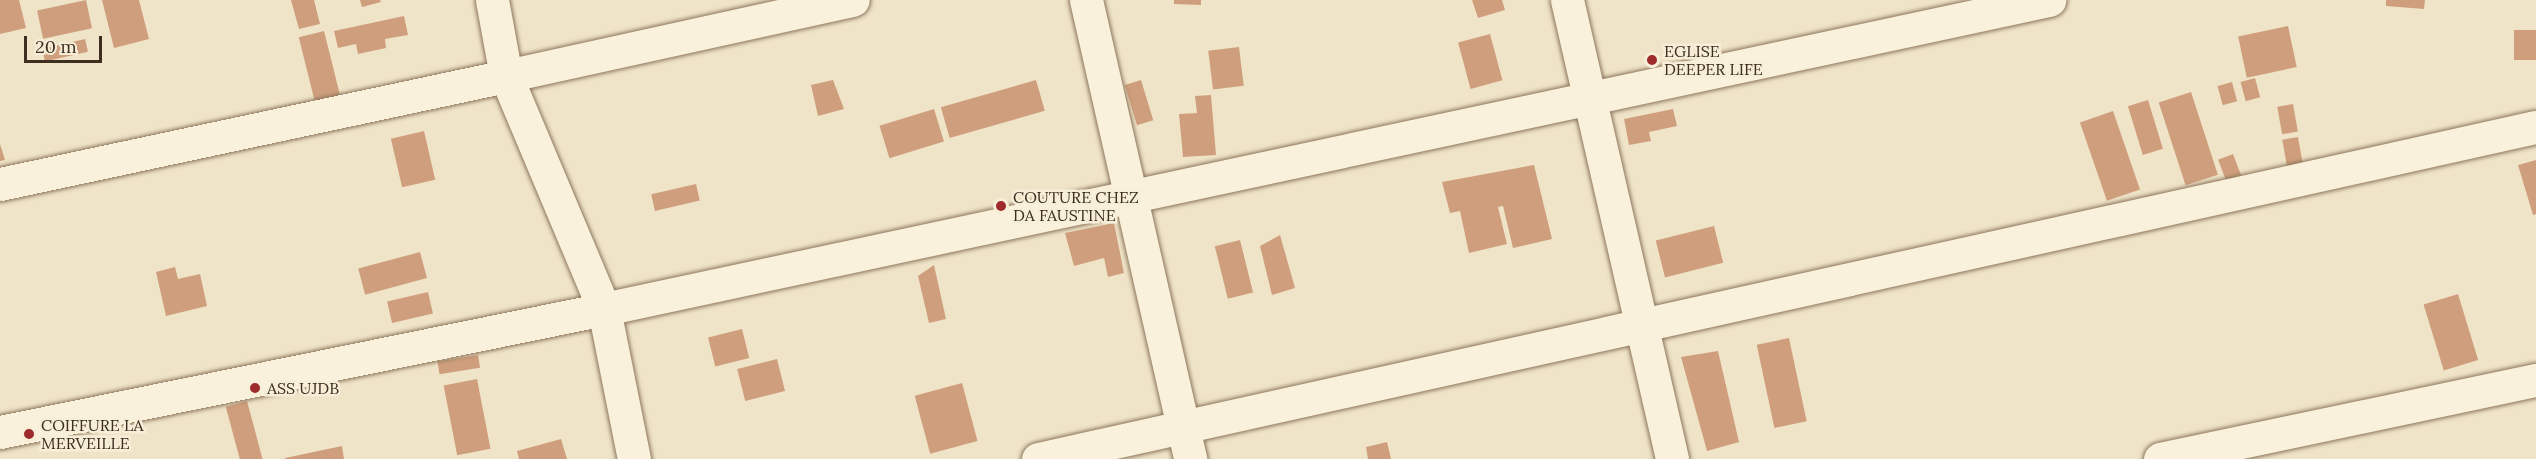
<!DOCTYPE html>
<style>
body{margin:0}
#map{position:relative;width:2536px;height:459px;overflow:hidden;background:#f0e4c8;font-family:Lora,serif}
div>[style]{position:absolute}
.building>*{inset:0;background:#cf9f7d;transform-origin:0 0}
.roads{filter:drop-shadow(0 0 2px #8d765c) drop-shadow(0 0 2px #8d765c)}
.minor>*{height:33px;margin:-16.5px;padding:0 16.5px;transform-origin:16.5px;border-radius:16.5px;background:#faf1dc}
.dots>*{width:16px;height:16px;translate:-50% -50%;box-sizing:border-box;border:3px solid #f7eed8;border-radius:50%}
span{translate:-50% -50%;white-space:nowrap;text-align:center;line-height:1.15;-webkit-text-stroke:5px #f7eed8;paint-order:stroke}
.poi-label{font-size:16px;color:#3d2e20}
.left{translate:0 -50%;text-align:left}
.scale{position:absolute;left:24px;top:36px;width:78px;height:27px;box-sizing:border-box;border:3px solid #3d2e20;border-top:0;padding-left:8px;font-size:18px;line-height:21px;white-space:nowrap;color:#3d2e20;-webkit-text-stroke:4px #f7eed8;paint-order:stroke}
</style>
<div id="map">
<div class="building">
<i style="clip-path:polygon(0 0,19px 0,26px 28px,0 34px)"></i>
<i style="left:86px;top:0;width:29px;height:50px;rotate:78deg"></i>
<i style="clip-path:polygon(102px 0,139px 0,149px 39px,114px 48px)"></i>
<i style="clip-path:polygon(291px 0,314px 0,320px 24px,299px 29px)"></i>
<i style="clip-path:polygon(360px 0,380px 0,381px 2px,362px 7px)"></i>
<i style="clip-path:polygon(1174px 0,1201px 0,1201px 5px,1174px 4px)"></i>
<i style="clip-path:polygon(1472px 0,1502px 0,1505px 10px,1478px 18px)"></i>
<i style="clip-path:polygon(2386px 0,2425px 0,2424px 9px,2386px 6px)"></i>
<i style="clip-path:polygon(404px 16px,408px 35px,385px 39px,386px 48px,358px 54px,356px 44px,338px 48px,334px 31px)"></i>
<i style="left:2288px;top:26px;width:42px;height:51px;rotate:78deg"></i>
<i style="left:2514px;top:30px;width:22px;height:30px"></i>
<i style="left:324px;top:31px;width:74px;height:26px;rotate:76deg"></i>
<i style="left:1490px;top:34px;width:48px;height:33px;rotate:75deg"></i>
<i style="left:85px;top:39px;width:13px;height:44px;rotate:77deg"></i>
<i style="left:1239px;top:47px;width:39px;height:31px;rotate:83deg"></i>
<i style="left:2255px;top:78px;width:20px;height:15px;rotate:75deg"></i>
<i style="clip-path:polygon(833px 80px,844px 109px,818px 116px,811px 85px)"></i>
<i style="left:1036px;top:80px;width:32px;height:99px;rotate:74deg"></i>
<i style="left:1141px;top:80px;width:42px;height:17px;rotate:73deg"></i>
<i style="left:2232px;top:82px;width:20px;height:15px;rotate:75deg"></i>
<i style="left:2191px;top:92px;width:87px;height:34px;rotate:72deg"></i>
<i style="clip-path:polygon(1211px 95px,1216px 155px,1183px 157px,1179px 114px,1197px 113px,1195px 96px)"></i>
<i style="left:2148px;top:100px;width:51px;height:21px;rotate:73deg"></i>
<i style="left:2293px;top:104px;width:28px;height:16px;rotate:80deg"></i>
<i style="left:934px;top:109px;width:34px;height:57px;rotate:73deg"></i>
<i style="clip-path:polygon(1673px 109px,1677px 126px,1649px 132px,1651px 141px,1629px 145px,1624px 119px)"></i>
<i style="left:2113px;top:111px;width:83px;height:35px;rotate:71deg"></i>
<i style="left:424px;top:131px;width:50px;height:34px;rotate:77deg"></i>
<i style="left:2298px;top:137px;width:27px;height:16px;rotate:80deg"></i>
<i style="clip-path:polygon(0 144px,5px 160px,0 161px)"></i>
<i style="left:2233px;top:154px;width:28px;height:16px;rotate:69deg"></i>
<i style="clip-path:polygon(2536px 160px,2536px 214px,2533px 215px,2518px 165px)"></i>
<i style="clip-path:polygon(1534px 165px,1552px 239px,1513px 248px,1503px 206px,1498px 207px,1507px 244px,1469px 253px,1460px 211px,1450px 213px,1442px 182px)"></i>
<i style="left:696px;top:184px;width:17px;height:46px;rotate:77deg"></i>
<i style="clip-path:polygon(1114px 223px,1124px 273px,1108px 277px,1104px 258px,1074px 266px,1065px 233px)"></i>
<i style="left:1714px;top:226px;width:38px;height:60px;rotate:76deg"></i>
<i style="clip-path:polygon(1280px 235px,1295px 288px,1272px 295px,1260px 246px)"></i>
<i style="left:1240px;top:240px;width:54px;height:26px;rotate:76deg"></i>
<i style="left:420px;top:252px;width:27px;height:64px;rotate:75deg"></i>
<i style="clip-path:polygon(934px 265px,946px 319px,929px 323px,918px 276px)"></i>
<i style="clip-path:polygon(175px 267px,178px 279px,200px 274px,207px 306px,166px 316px,156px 272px)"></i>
<i style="left:428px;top:292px;width:22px;height:42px;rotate:77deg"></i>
<i style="left:2458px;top:294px;width:69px;height:36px;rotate:73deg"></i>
<i style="left:742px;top:329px;width:30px;height:35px;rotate:76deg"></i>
<i style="left:1789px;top:338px;width:85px;height:33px;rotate:78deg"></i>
<i style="clip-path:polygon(1718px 351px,1739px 442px,1707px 451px,1681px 357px)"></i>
<i style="left:478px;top:355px;width:13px;height:41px;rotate:81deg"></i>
<i style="left:777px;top:359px;width:33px;height:41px;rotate:76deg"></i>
<i style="left:477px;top:379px;width:71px;height:34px;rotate:79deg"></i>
<i style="left:962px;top:383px;width:60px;height:49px;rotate:75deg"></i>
<i style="left:247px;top:401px;width:60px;height:22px;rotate:75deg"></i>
<i style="clip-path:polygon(561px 439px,567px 459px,519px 459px,517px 451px)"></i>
<i style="clip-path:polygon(1387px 442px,1391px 459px,1368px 459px,1366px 447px)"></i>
<i style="clip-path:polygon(342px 446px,344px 459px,285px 459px,285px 458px)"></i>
</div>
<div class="roads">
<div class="minor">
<i style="left:492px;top:0;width:77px;rotate:79.6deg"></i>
<i style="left:506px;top:76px;width:355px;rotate:-12.4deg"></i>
<i style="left:1086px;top:0;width:471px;rotate:77.2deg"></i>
<i style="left:1567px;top:0;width:471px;rotate:77.1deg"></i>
<i style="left:0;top:184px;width:517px;rotate:-12.05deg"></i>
<i style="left:506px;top:76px;width:253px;rotate:67.2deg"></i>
<i style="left:604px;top:309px;width:153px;rotate:78.7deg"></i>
<i style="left:0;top:432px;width:616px;rotate:-11.51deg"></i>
<i style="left:604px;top:309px;width:1478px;rotate:-12.07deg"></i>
<i style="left:1038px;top:459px;width:1534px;rotate:-12.5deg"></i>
<i style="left:2160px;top:459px;width:384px;rotate:-11.9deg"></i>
</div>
</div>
<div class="dots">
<i style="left:1652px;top:60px;background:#9e2a2b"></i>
<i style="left:1001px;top:206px;background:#9e2a2b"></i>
<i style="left:255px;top:388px;background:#9e2a2b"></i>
<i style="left:29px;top:434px;background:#9e2a2b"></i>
</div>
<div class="poi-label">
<span class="left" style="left:1664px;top:60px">EGLISE<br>DEEPER LIFE</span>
<span class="left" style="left:1013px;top:206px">COUTURE CHEZ<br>DA FAUSTINE</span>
<span class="left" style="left:267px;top:388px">ASS UJDB</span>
<span class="left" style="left:41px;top:434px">COIFFURE LA<br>MERVEILLE</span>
</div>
<div class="scale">20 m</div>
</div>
